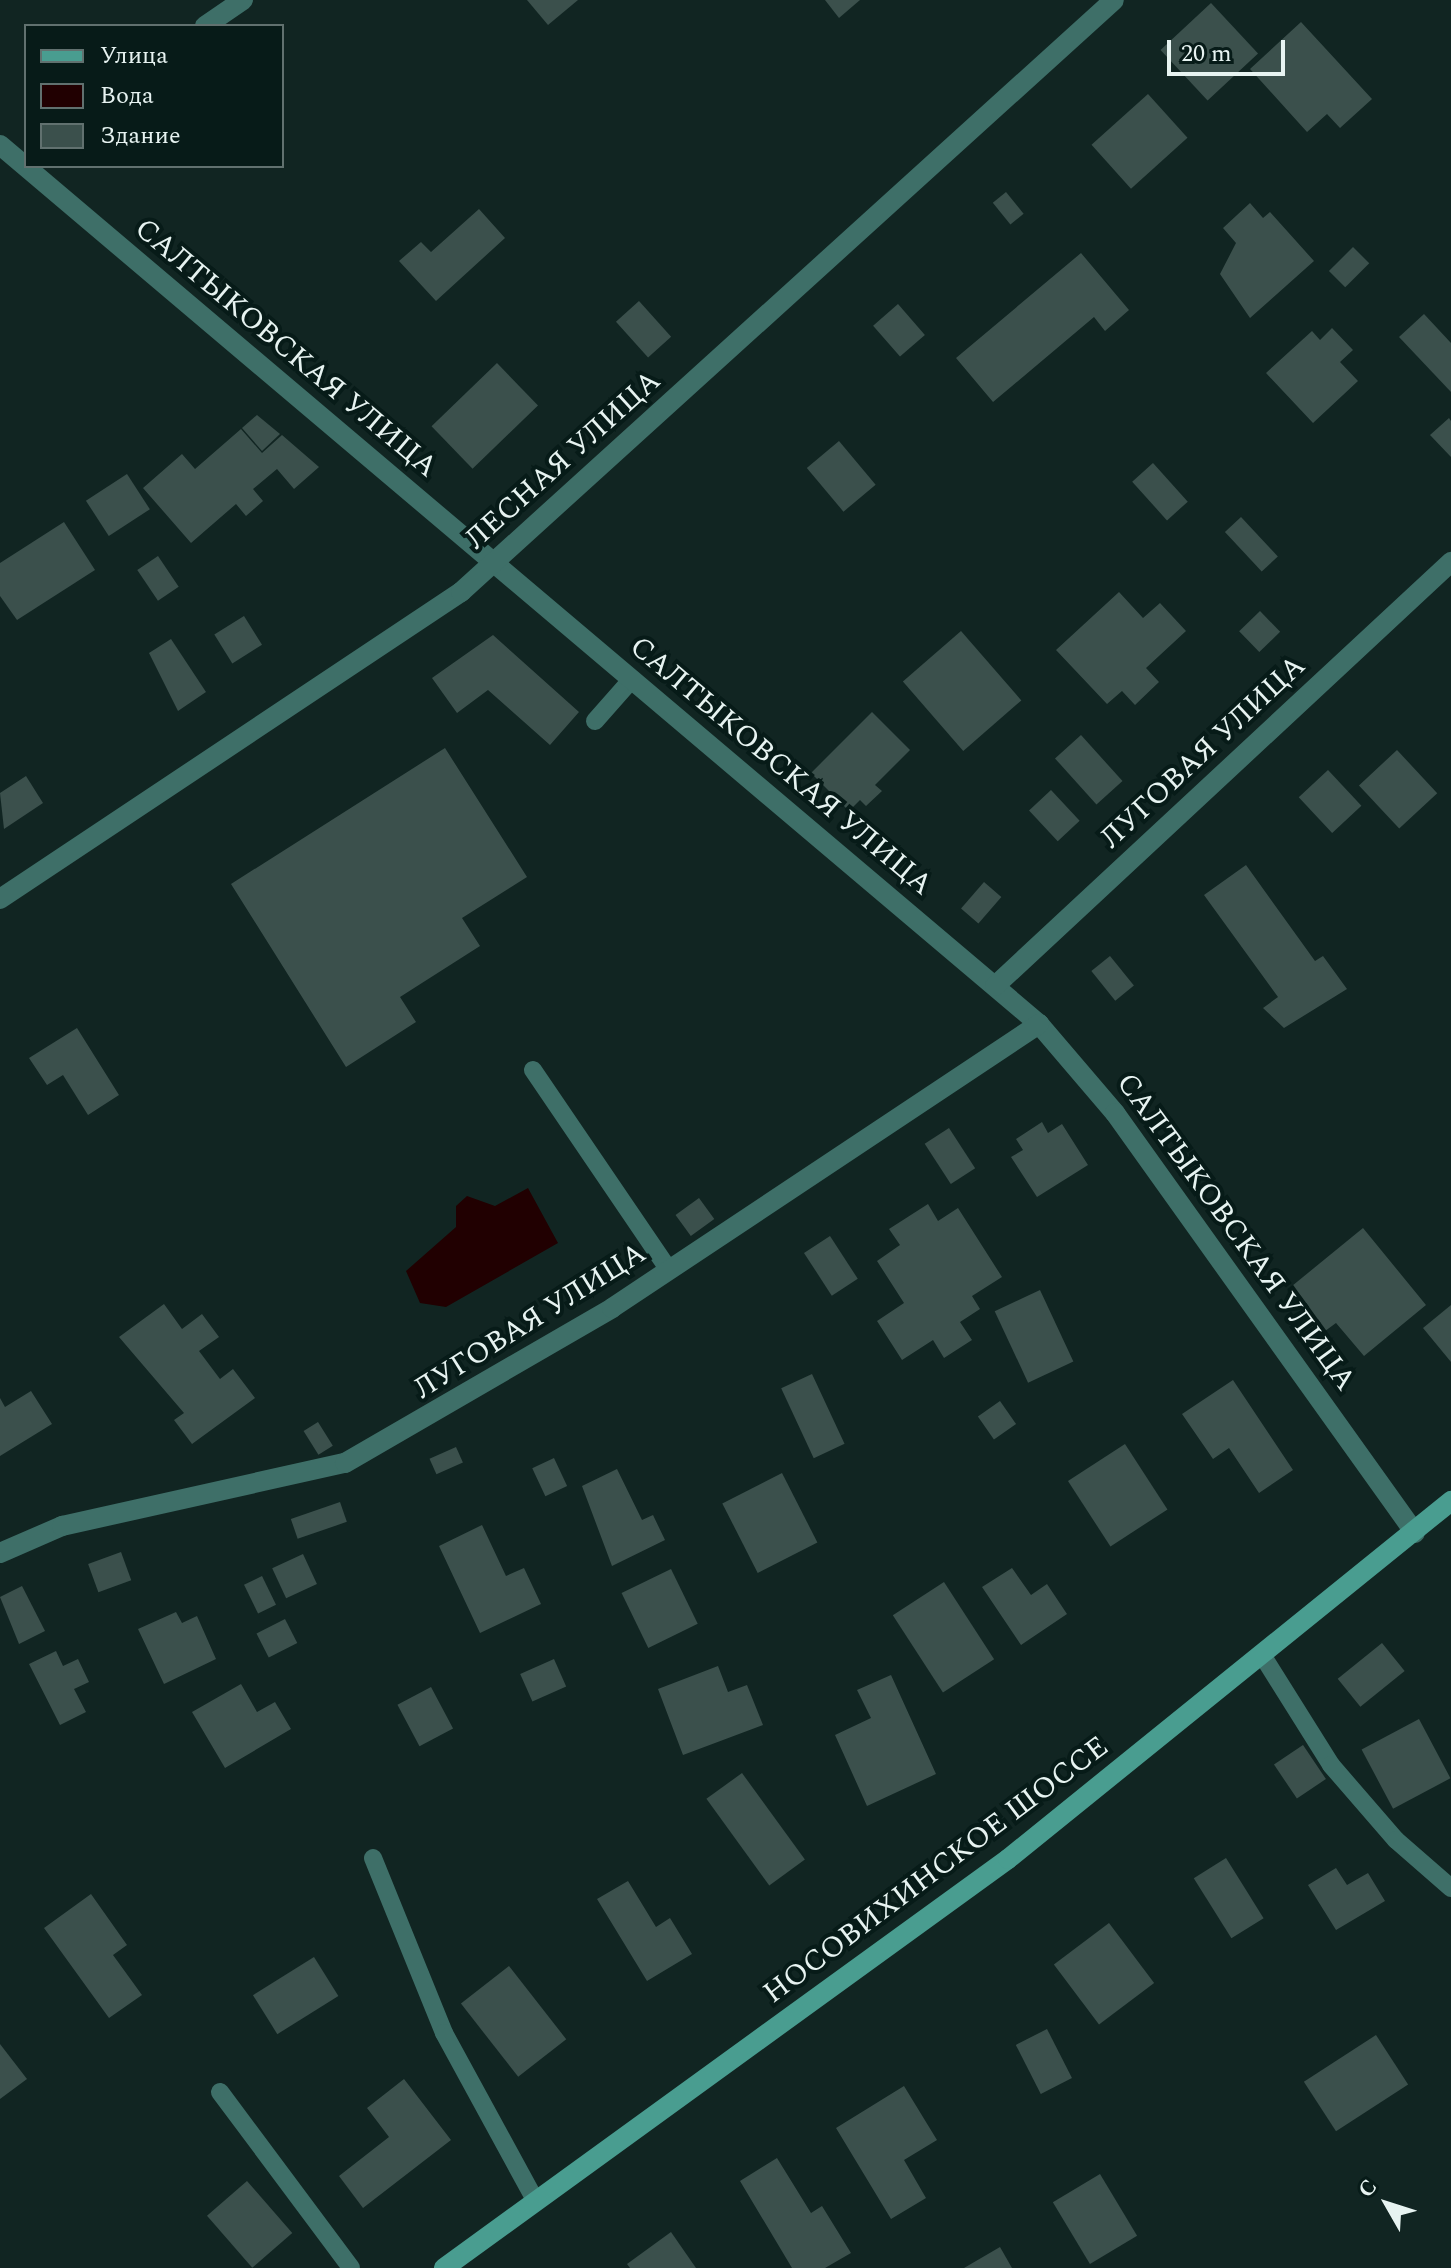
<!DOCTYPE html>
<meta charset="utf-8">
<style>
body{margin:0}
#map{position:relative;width:1451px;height:2268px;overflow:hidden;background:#112522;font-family:Spectral,serif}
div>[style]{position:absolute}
.water>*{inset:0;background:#210001}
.building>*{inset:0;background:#3b504c;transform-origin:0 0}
.service>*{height:18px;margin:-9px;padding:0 9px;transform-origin:9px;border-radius:9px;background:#3e6f68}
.minor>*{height:20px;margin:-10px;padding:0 10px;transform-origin:10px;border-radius:10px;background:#3e6f68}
.secondary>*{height:20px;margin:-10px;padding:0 10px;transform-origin:10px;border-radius:10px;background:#499d90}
span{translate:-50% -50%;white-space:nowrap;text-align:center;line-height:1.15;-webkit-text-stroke:8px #071b18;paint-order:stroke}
.street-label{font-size:30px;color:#e7f3f1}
.legend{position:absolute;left:24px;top:24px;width:260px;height:144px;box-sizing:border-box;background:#071b18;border:2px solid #61716f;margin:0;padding:10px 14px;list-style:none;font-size:24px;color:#e7f3f1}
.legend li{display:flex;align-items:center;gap:16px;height:40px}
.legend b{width:40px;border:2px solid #61716f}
.north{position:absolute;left:1347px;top:2164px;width:80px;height:80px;-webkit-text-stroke:6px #071b18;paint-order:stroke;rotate:309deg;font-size:22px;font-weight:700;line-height:32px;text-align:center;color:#e7f3f1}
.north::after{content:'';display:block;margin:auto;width:28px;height:36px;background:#e7f3f1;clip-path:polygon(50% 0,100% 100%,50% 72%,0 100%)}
.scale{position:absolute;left:1167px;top:40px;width:118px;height:36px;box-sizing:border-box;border:4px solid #e7f3f1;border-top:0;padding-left:10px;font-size:24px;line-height:28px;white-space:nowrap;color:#e7f3f1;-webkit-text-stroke:6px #071b18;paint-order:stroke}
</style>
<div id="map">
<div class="water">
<i style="clip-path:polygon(528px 1188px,558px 1243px,446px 1307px,420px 1303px,406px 1271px,456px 1227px,456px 1206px,467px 1196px,495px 1206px)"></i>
</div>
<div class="building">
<i style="clip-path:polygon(527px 0,578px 0,548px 25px)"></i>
<i style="clip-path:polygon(825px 0,860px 0,839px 18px)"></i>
<i style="left:1211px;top:3px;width:69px;height:69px;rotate:47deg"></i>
<i style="clip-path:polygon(1301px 22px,1372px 99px,1340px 128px,1327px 114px,1307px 132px,1250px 69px)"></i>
<i style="left:1148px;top:94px;width:59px;height:76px;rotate:48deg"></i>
<i style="left:1006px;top:192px;width:28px;height:17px;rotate:51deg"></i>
<i style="clip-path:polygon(1250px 203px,1263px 218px,1270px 212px,1314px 261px,1250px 318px,1220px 274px,1236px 243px,1223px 228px)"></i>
<i style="clip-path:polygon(479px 209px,505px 238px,436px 301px,399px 261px,421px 242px,431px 252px)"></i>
<i style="left:1353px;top:247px;width:23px;height:34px;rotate:45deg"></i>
<i style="clip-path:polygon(1081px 253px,1129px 310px,1105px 331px,1094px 317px,993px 402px,956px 358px)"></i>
<i style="left:639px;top:301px;width:48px;height:31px;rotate:48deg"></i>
<i style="left:898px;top:304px;width:41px;height:33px;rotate:49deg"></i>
<i style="clip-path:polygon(1424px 314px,1451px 343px,1451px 392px,1399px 337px)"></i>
<i style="clip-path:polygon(1332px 328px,1353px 350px,1340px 362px,1358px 381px,1313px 423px,1266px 373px,1312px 331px,1320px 340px)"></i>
<i style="left:497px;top:363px;width:59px;height:91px;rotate:46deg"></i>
<i style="clip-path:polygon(257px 415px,280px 434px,262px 451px,242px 428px)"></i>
<i style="clip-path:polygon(1449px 418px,1451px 421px,1451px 457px,1430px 435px)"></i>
<i style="clip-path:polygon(241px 429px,262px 453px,282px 435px,319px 467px,294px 489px,277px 469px,253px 489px,263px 501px,246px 516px,236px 504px,191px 543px,143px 488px,182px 454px,195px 469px)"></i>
<i style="left:839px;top:441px;width:57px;height:42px;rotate:50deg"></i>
<i style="left:1153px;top:463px;width:52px;height:28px;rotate:48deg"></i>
<i style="left:127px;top:474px;width:42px;height:49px;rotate:57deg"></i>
<i style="left:1241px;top:517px;width:54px;height:22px;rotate:47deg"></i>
<i style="clip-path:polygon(64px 522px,95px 570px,17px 620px,0 596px,0 563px)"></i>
<i style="left:158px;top:556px;width:37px;height:25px;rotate:56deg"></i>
<i style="clip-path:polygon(1119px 592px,1143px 618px,1160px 603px,1186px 631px,1146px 668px,1159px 682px,1135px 705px,1122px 691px,1107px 704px,1056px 650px)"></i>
<i style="left:1260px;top:611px;width:29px;height:29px;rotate:46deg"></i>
<i style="left:244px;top:616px;width:34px;height:35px;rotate:58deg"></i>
<i style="left:961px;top:631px;width:92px;height:77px;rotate:49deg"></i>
<i style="clip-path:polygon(493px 635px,579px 712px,550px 745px,488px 690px,457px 713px,432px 678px)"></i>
<i style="clip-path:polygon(171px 639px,206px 692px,178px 711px,149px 653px)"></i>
<i style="clip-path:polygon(872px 712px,910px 750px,875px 785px,882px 791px,866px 806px,860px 800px,849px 811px,811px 773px)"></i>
<i style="left:1081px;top:735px;width:62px;height:35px;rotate:48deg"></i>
<i style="clip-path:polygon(445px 748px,527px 877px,462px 918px,480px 946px,400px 997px,416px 1022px,346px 1067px,231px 884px)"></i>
<i style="left:1397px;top:750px;width:59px;height:52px;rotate:47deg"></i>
<i style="left:1328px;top:770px;width:49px;height:40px;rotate:47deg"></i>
<i style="clip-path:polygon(26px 776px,43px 803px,4px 829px,0 793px)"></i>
<i style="left:1051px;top:790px;width:42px;height:30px;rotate:47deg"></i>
<i style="clip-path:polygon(1246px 865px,1315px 961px,1323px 956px,1347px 989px,1284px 1028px,1263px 1008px,1278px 997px,1204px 895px)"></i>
<i style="left:984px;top:882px;width:23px;height:35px;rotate:41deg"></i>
<i style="left:1110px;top:956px;width:38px;height:24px;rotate:51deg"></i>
<i style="clip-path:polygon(77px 1028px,119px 1095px,88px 1115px,63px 1075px,47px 1085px,29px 1058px)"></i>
<i style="clip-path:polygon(1042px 1122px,1048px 1133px,1062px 1124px,1088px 1165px,1037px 1197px,1011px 1157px,1023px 1150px,1016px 1139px)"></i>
<i style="left:949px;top:1128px;width:48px;height:29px;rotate:57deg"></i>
<i style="left:699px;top:1198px;width:26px;height:29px;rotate:54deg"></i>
<i style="clip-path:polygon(928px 1204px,938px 1221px,958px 1208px,1002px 1277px,972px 1296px,980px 1309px,960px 1322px,972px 1340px,944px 1358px,933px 1340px,902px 1360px,877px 1321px,904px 1303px,877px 1261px,900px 1245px,889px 1229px)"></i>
<i style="clip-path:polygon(1363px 1228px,1426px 1305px,1364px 1356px,1336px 1323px,1321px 1334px,1297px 1305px,1303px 1299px,1292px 1286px)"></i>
<i style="left:830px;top:1236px;width:51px;height:31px;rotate:57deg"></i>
<i style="left:1040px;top:1290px;width:79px;height:50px;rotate:65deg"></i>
<i style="clip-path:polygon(164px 1304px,182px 1329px,202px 1314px,219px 1337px,199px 1351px,220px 1379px,233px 1369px,255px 1398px,192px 1444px,174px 1420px,184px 1413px,119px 1337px)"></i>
<i style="clip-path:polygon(1451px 1305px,1451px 1362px,1423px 1328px)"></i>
<i style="left:812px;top:1374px;width:77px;height:34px;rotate:65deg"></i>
<i style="clip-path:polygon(1233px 1380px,1293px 1470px,1259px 1493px,1229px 1448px,1213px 1459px,1182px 1414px)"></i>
<i style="clip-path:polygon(31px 1391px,52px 1424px,0 1456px,0 1398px,5px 1407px)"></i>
<i style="left:1000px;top:1401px;width:28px;height:27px;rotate:55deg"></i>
<i style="left:318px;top:1422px;width:28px;height:17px;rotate:58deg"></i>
<i style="left:1125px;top:1444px;width:78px;height:68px;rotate:57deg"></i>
<i style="left:456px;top:1447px;width:17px;height:29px;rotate:66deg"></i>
<i style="left:554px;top:1458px;width:31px;height:24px;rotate:65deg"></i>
<i style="clip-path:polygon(617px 1469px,642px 1520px,653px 1515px,665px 1540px,612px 1566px,582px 1486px)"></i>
<i style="left:782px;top:1473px;width:78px;height:67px;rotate:63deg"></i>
<i style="left:340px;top:1502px;width:21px;height:52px;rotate:71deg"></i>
<i style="clip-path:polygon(482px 1525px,506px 1576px,524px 1568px,541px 1604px,480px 1633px,439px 1546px)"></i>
<i style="left:121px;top:1552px;width:30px;height:35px;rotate:70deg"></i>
<i style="left:303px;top:1554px;width:33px;height:34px;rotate:65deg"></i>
<i style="clip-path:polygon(1012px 1568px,1031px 1595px,1047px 1584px,1067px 1614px,1021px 1645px,982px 1587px)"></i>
<i style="left:671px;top:1569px;width:61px;height:55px;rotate:64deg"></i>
<i style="left:262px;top:1576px;width:32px;height:20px;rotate:64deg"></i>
<i style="left:944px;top:1582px;width:92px;height:61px;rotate:57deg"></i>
<i style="clip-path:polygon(22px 1586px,45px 1631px,19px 1644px,0 1597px)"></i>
<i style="clip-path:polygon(176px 1612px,182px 1623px,197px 1616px,216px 1659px,164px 1684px,138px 1629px)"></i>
<i style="left:285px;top:1619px;width:27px;height:32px;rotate:63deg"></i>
<i style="left:1382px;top:1643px;width:36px;height:57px;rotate:51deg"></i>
<i style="clip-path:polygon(56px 1651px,63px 1666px,78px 1659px,89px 1682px,74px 1689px,86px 1712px,60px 1725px,29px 1664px)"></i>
<i style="left:554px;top:1659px;width:30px;height:37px;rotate:66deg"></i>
<i style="clip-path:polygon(718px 1666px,728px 1692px,747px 1685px,763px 1725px,683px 1755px,658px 1689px)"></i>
<i style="clip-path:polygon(891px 1675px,936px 1774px,867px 1806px,835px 1735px,871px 1718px,857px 1690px)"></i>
<i style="clip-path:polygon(241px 1684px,257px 1712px,275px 1702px,291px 1729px,225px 1768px,192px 1712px)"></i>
<i style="left:431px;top:1687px;width:47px;height:38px;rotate:62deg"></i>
<i style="left:1419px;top:1719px;width:67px;height:65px;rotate:62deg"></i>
<i style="left:1303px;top:1745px;width:41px;height:35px;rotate:56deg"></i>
<i style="left:742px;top:1773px;width:107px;height:44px;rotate:54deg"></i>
<i style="left:1226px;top:1858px;width:71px;height:38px;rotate:58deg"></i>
<i style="clip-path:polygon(1336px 1868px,1347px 1885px,1368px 1873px,1385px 1901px,1336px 1930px,1308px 1885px)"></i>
<i style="clip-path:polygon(628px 1881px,656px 1927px,670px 1918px,692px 1954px,647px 1981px,597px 1899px)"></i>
<i style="clip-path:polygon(91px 1894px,127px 1945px,113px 1955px,142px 1995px,109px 2018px,44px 1928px)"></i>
<i style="left:1109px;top:1923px;width:75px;height:69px;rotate:53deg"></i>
<i style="left:314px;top:1957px;width:46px;height:72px;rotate:58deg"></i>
<i style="left:509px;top:1966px;width:93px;height:61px;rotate:52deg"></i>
<i style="left:1047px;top:2029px;width:55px;height:35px;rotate:63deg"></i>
<i style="left:1376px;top:2035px;width:59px;height:86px;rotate:57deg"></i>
<i style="clip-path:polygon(0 2044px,27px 2079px,0 2099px)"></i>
<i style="clip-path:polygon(404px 2079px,451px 2140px,363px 2208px,339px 2176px,389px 2137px,367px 2108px)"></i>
<i style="clip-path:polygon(904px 2086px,937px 2140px,904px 2160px,926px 2198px,891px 2219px,836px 2128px)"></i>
<i style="clip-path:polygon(777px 2158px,811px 2213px,822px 2206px,851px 2253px,825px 2268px,792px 2268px,740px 2181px)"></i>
<i style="left:1100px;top:2174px;width:72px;height:55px;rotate:59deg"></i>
<i style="left:247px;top:2181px;width:69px;height:53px;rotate:49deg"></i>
<i style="clip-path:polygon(671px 2232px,696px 2268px,630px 2268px,627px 2264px)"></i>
<i style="clip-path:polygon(1000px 2247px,1012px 2268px,964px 2268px)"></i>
</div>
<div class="service">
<i style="left:595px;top:721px;width:56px;rotate:-48.6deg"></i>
<i style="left:533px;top:1070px;width:242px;rotate:55.8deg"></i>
<i style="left:1264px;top:1658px;width:126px;rotate:57.9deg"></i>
<i style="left:1331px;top:1765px;width:99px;rotate:49.1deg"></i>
<i style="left:1396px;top:1840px;width:73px;rotate:41.1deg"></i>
<i style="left:373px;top:1858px;width:189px;rotate:67.9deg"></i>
<i style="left:444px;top:2033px;width:190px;rotate:61.4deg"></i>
<i style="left:220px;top:2092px;width:219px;rotate:53.3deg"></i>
</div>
<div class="minor">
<i style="left:205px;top:26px;width:46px;rotate:-34.4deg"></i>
<i style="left:0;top:145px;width:1361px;rotate:40.23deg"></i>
<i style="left:1039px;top:1024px;width:117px;rotate:49.5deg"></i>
<i style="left:1115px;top:1113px;width:516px;rotate:54.46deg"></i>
<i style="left:0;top:899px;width:554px;rotate:-33.66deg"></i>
<i style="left:461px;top:592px;width:881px;rotate:-42.19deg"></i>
<i style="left:995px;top:986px;width:623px;rotate:-42.92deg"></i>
<i style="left:0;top:1553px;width:68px;rotate:-23.5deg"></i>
<i style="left:62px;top:1526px;width:290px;rotate:-12.6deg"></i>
<i style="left:345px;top:1463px;width:309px;rotate:-30.1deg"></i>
<i style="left:612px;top:1308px;width:513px;rotate:-33.63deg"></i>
</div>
<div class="secondary">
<i style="left:444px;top:2268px;width:697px;rotate:-35.95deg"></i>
<i style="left:1008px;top:1859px;width:570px;rotate:-38.94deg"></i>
</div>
<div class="street-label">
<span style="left:286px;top:348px;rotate:40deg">САЛТЫКОВСКАЯ УЛИЦА</span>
<span style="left:563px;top:460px;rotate:-42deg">ЛЕСНАЯ УЛИЦА</span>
<span style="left:1203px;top:752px;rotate:-43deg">ЛУГОВАЯ УЛИЦА</span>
<span style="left:781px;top:766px;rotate:40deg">САЛТЫКОВСКАЯ УЛИЦА</span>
<span style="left:1236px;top:1232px;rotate:54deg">САЛТЫКОВСКАЯ УЛИЦА</span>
<span style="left:530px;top:1321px;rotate:-32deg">ЛУГОВАЯ УЛИЦА</span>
<span style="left:936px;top:1870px;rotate:-37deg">НОСОВИХИНСКОЕ ШОССЕ</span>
</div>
<ul class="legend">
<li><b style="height:10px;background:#499d90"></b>Улица</li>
<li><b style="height:22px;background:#210001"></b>Вода</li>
<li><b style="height:22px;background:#3b504c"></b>Здание</li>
</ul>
<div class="north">С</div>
<div class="scale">20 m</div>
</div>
